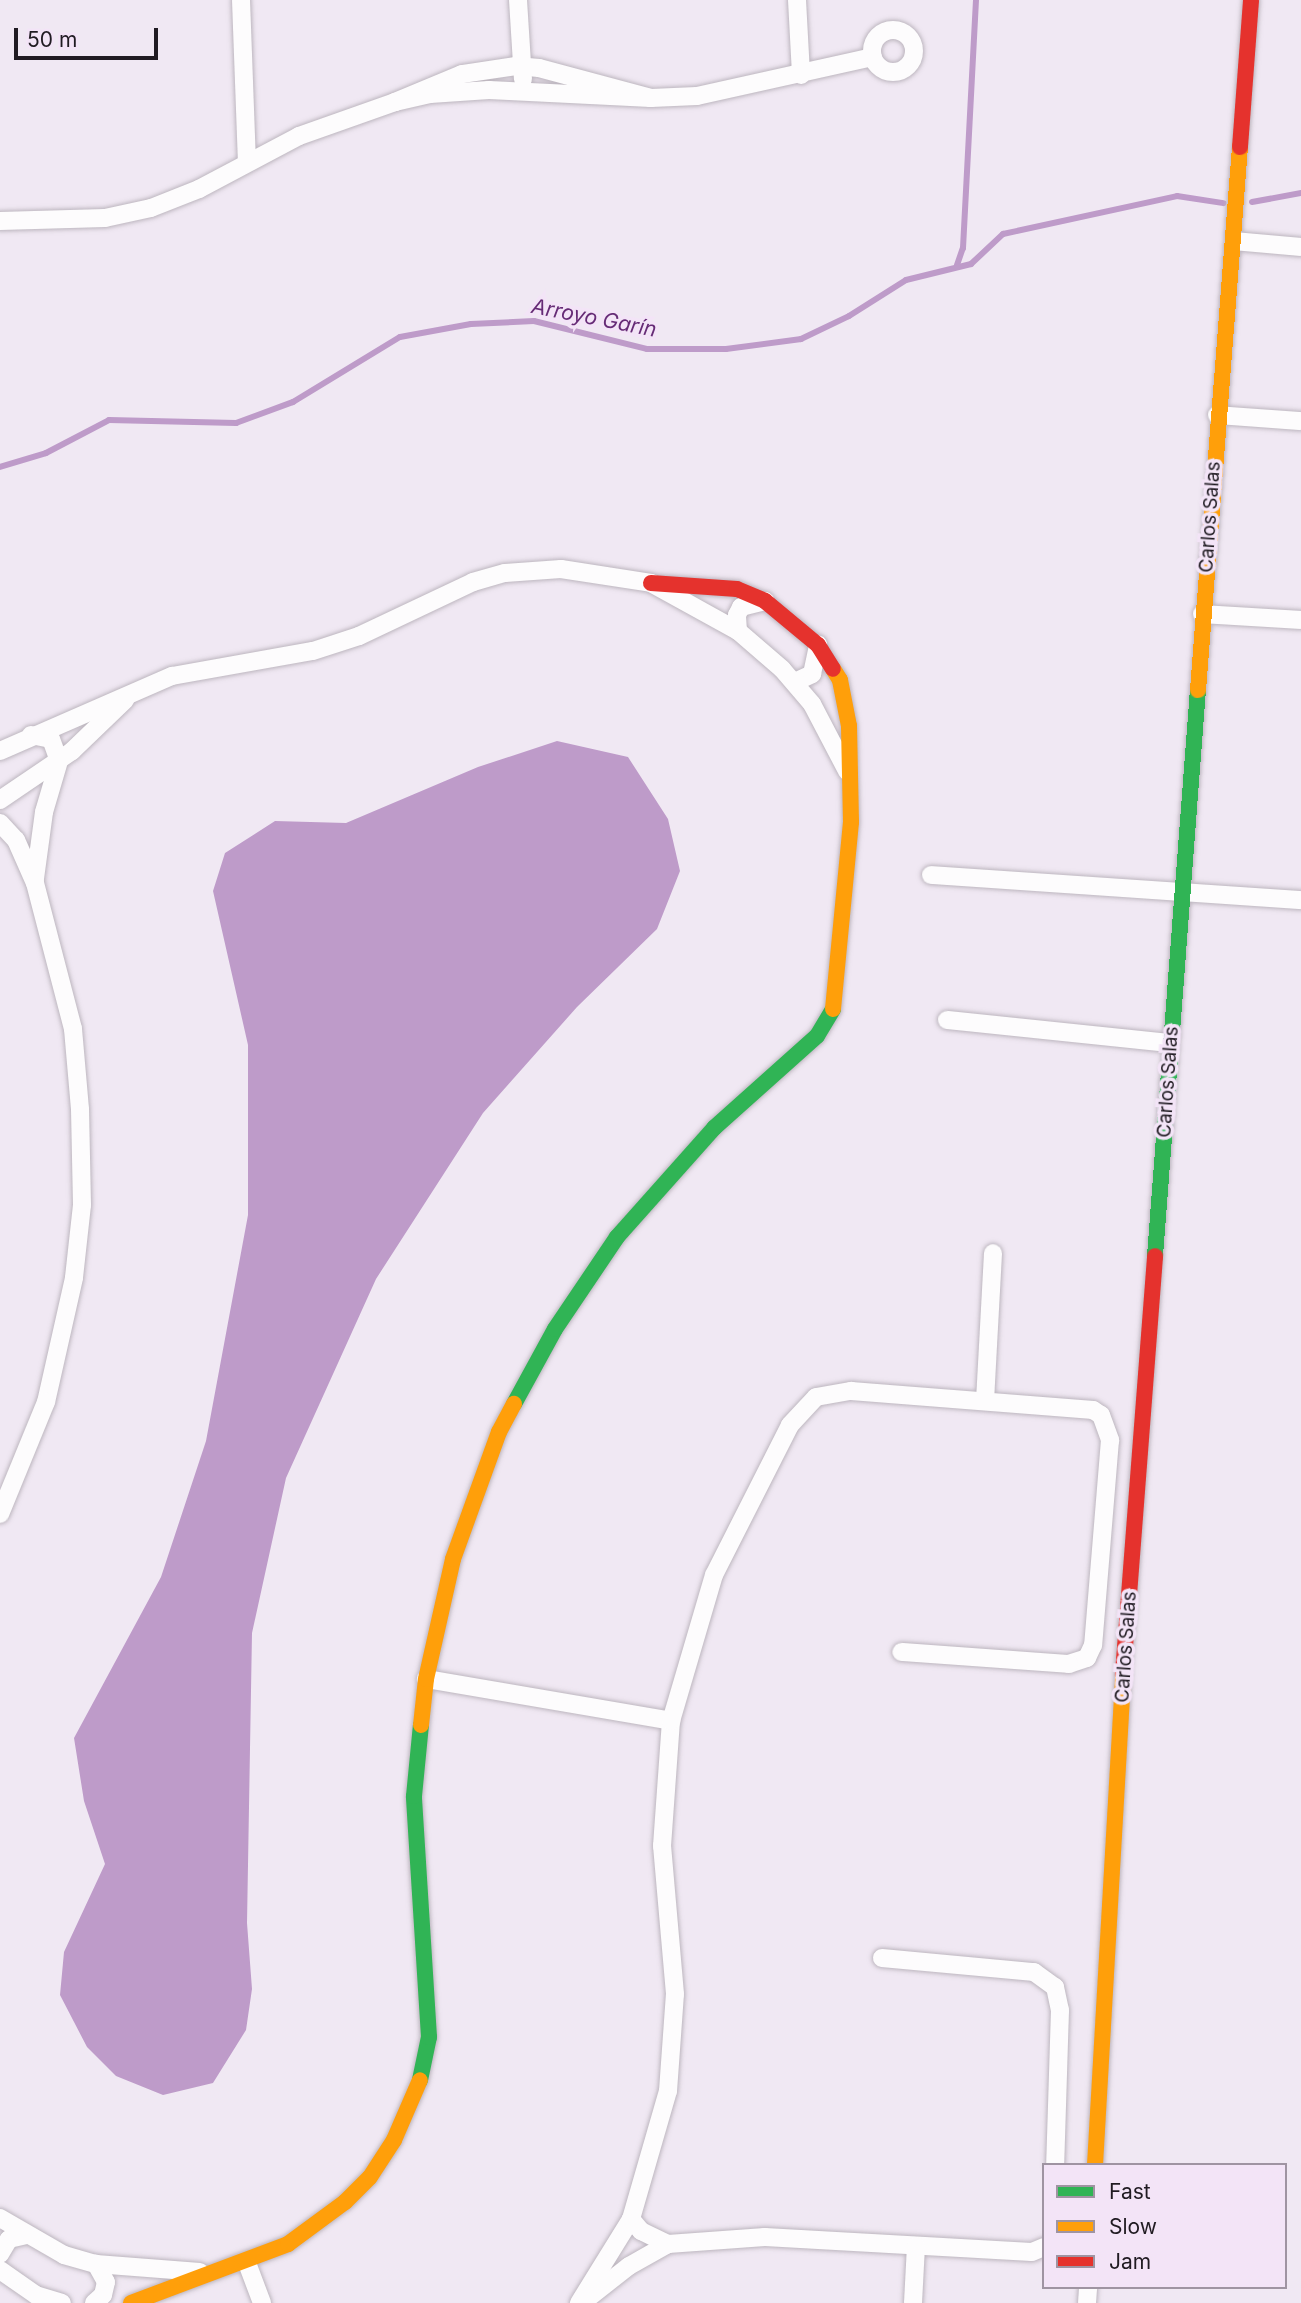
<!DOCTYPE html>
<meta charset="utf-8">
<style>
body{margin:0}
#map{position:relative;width:1301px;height:2303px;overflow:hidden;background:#f0e8f3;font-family:Inter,sans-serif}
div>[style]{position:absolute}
.water>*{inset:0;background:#be9bc9}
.stream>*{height:6px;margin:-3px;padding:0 3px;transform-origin:3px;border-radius:3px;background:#be9bc9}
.roads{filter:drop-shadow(0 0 2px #bdb6bf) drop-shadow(0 0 2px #bdb6bf)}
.street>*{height:18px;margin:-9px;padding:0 9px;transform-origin:9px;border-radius:9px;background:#fdfcfd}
.street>.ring{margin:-9px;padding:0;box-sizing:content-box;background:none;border:18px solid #fdfcfd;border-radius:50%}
.fast>*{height:16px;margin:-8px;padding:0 8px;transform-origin:8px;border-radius:8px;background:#30b455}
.slow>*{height:16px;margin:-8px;padding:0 8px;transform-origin:8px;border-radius:8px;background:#ff9f0a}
.jam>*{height:16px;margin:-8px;padding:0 8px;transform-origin:8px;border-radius:8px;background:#e5322d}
span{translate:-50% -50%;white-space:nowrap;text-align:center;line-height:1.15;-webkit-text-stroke:7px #f3e4f7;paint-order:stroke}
.street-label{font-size:19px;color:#201b22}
.water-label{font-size:21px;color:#662b76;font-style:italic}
.legend{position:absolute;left:1042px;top:2163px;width:245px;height:126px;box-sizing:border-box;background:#f3e4f7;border:2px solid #9f94a2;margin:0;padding:9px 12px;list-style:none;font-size:21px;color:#201b22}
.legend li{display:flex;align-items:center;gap:14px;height:35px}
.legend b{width:35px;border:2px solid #9f94a2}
.scale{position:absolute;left:14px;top:28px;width:144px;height:32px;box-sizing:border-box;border:4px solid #201b22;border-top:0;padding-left:9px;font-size:21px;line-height:24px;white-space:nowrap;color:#201b22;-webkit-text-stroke:5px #f3e4f7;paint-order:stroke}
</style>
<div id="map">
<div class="water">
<i style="clip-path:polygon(557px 741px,628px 757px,668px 819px,680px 871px,657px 929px,577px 1007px,483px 1113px,376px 1279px,286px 1478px,252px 1633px,247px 1923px,252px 1989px,246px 2030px,213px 2083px,163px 2095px,116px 2076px,87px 2047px,60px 1995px,64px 1952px,105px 1864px,84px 1801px,74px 1738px,161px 1577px,206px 1441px,248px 1215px,248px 1045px,213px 891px,225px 853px,275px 821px,346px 823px,478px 767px)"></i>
</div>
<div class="stream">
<i style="left:1252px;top:202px;width:50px;rotate:-10.4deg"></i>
<i style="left:957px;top:265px;width:18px;rotate:-71deg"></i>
<i style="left:963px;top:248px;width:248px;rotate:-87deg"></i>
<i style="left:0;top:467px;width:48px;rotate:-16.9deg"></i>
<i style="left:46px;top:453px;width:71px;rotate:-27.6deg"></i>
<i style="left:109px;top:420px;width:127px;rotate:1.4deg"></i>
<i style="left:236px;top:423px;width:61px;rotate:-20.2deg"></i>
<i style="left:293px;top:402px;width:125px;rotate:-31.3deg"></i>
<i style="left:400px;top:337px;width:72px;rotate:-10.4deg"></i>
<i style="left:471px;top:324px;width:63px;rotate:-2.7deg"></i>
<i style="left:534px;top:321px;width:116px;rotate:13.9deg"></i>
<i style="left:647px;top:349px;width:79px"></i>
<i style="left:726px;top:349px;width:76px;rotate:-7.6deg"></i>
<i style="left:801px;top:339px;width:53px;rotate:-25.6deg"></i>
<i style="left:849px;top:316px;width:67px;rotate:-32.3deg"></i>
<i style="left:906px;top:280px;width:67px;rotate:-13.8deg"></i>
<i style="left:971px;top:264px;width:44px;rotate:-43.2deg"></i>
<i style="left:1003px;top:234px;width:178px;rotate:-12.3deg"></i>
<i style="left:1177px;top:196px;width:47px;rotate:8.7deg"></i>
</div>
<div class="roads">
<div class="street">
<i style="left:241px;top:0;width:161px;rotate:87.9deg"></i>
<i style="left:518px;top:0;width:79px;rotate:86.4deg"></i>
<i style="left:797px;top:0;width:75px;rotate:86.9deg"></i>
<i class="ring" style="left:872px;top:30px;width:24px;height:24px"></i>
<i style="left:651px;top:98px;width:116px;rotate:-165deg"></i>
<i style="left:539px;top:68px;width:23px;rotate:-175deg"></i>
<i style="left:516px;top:66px;width:55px;rotate:171.6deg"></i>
<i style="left:462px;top:74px;width:73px;rotate:157.3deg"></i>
<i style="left:395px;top:102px;width:36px;rotate:-13deg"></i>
<i style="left:430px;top:94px;width:59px;rotate:-3.9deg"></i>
<i style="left:489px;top:90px;width:162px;rotate:2.8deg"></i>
<i style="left:651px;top:98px;width:46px;rotate:-2.5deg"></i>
<i style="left:697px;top:96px;width:180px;rotate:-12.5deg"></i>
<i style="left:0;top:221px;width:105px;rotate:-1.6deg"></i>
<i style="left:105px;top:218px;width:47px;rotate:-12.3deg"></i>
<i style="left:151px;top:208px;width:52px;rotate:-21.6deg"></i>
<i style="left:199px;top:189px;width:113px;rotate:-27.9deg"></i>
<i style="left:299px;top:136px;width:102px;rotate:-19.5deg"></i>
<i style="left:1234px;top:241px;width:67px;rotate:5.1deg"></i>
<i style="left:1217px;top:415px;width:84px;rotate:4.1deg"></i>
<i style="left:1202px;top:614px;width:99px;rotate:3.5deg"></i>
<i style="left:738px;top:631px;width:16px;rotate:-94deg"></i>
<i style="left:737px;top:615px;width:9px;rotate:-63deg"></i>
<i style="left:741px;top:607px;width:25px;rotate:-14deg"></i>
<i style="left:795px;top:682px;width:19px;rotate:-25deg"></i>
<i style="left:812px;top:674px;width:30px;rotate:-78deg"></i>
<i style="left:31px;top:735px;width:20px;rotate:11deg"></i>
<i style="left:51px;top:739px;width:23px;rotate:70deg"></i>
<i style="left:59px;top:761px;width:53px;rotate:106.4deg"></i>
<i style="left:44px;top:812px;width:68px;rotate:97.7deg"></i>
<i style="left:0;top:751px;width:188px;rotate:-23.6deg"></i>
<i style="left:172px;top:676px;width:143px;rotate:-10.1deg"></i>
<i style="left:313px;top:651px;width:48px;rotate:-18.1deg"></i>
<i style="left:359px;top:636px;width:126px;rotate:-25.3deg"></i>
<i style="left:473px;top:582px;width:33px;rotate:-16deg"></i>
<i style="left:505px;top:573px;width:56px;rotate:-4.1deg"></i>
<i style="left:561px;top:569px;width:91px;rotate:8.8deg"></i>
<i style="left:651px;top:583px;width:99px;rotate:28.9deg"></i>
<i style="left:738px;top:631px;width:58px;rotate:40.8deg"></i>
<i style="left:782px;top:669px;width:46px;rotate:49.4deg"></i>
<i style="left:812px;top:704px;width:76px;rotate:62.4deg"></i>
<i style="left:0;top:800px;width:87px;rotate:-34.2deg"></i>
<i style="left:72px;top:751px;width:74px;rotate:-43.9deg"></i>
<i style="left:0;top:823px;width:23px;rotate:47deg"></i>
<i style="left:16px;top:840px;width:47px;rotate:66.2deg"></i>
<i style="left:35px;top:883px;width:151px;rotate:75.4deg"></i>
<i style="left:73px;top:1029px;width:80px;rotate:85deg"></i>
<i style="left:80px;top:1109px;width:96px;rotate:88.8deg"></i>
<i style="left:82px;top:1205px;width:73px;rotate:96.3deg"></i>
<i style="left:74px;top:1278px;width:127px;rotate:102.7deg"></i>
<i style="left:46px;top:1402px;width:121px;rotate:112.3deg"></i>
<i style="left:931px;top:875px;width:371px;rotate:3.9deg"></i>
<i style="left:947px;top:1020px;width:224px;rotate:5.9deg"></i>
<i style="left:985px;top:1401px;width:148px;rotate:-86.9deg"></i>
<i style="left:426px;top:1679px;width:249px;rotate:9.7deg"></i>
<i style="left:882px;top:1958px;width:153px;rotate:5.3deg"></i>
<i style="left:1034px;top:1972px;width:26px;rotate:36deg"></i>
<i style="left:1055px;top:1987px;width:24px;rotate:78deg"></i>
<i style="left:1060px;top:2010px;width:155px;rotate:91.8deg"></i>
<i style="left:0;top:2218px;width:74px;rotate:30deg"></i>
<i style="left:64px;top:2255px;width:33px;rotate:16deg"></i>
<i style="left:96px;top:2264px;width:104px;rotate:4.4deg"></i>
<i style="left:631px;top:2219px;width:16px;rotate:50deg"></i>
<i style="left:641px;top:2231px;width:30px;rotate:26deg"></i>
<i style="left:0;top:2254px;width:17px;rotate:-59deg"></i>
<i style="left:9px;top:2239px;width:18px;rotate:-13deg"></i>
<i style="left:247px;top:2263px;width:43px;rotate:69.4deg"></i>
<i style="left:0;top:2270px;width:44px;rotate:34.8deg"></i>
<i style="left:36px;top:2295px;width:27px;rotate:17deg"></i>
<i style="left:587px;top:2299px;width:53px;rotate:-38.2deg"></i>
<i style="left:629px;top:2266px;width:45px;rotate:-29.4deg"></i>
<i style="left:668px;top:2244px;width:97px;rotate:-4.1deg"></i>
<i style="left:765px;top:2237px;width:267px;rotate:3.2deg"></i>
<i style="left:1032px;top:2252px;width:13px;rotate:-23deg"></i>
<i style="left:94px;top:2303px;width:12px;rotate:-42deg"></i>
<i style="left:103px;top:2295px;width:13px;rotate:-77deg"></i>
<i style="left:106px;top:2282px;width:21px;rotate:-119deg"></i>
<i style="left:579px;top:2303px;width:99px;rotate:-58.2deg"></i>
<i style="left:631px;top:2219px;width:133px;rotate:-73.9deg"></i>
<i style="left:668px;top:2091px;width:97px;rotate:-85.9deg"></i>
<i style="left:675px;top:1994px;width:149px;rotate:-95deg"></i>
<i style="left:662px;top:1846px;width:125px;rotate:-85.9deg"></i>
<i style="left:671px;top:1721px;width:152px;rotate:-73.6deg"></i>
<i style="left:714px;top:1575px;width:168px;rotate:-63.1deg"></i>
<i style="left:790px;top:1425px;width:38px;rotate:-47deg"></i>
<i style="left:816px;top:1397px;width:36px;rotate:-10deg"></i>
<i style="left:851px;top:1391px;width:243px;rotate:4.5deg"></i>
<i style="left:1093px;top:1410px;width:9px;rotate:32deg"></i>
<i style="left:1101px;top:1415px;width:27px;rotate:70deg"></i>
<i style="left:1110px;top:1440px;width:206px;rotate:94.7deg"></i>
<i style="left:1093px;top:1645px;width:14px;rotate:115deg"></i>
<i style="left:1087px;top:1658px;width:19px;rotate:162deg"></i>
<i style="left:1069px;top:1664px;width:168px;rotate:-175.9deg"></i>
<i style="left:913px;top:2303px;width:57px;rotate:-87deg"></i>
<i style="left:1087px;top:2303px;width:16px;rotate:-86deg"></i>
</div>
<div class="fast">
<i style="left:1155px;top:1256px;width:568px;rotate:-85.66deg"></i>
<i style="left:514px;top:1404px;width:85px;rotate:-61.3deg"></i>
<i style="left:555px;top:1329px;width:111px;rotate:-56deg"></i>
<i style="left:617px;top:1237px;width:146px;rotate:-48.3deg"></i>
<i style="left:714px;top:1128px;width:138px;rotate:-41.8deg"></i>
<i style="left:817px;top:1036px;width:31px;rotate:-59deg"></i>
<i style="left:420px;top:2080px;width:44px;rotate:-78.2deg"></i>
<i style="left:429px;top:2037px;width:241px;rotate:-93.6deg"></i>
<i style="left:414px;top:1796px;width:71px;rotate:-84.4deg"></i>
</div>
<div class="slow">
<i style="left:1198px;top:690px;width:545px;rotate:-85.58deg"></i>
<i style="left:833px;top:1009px;width:188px;rotate:-84.5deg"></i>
<i style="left:851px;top:822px;width:96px;rotate:-91.2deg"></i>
<i style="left:849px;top:726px;width:47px;rotate:-101.1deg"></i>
<i style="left:840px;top:680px;width:13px;rotate:-122deg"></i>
<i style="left:421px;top:1725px;width:46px;rotate:-83.8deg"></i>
<i style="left:426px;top:1679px;width:123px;rotate:-77.3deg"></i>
<i style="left:453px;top:1559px;width:135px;rotate:-70.1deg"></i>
<i style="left:499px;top:1432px;width:32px;rotate:-62deg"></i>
<i style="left:1095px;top:2165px;width:493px;rotate:-86.7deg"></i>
<i style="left:131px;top:2303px;width:168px;rotate:-20.6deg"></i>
<i style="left:288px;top:2244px;width:71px;rotate:-36.4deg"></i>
<i style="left:345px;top:2202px;width:35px;rotate:-45deg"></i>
<i style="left:370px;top:2177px;width:44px;rotate:-57deg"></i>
<i style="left:394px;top:2140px;width:65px;rotate:-66.6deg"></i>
</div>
<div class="jam">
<i style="left:1240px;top:147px;width:147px;rotate:-85.7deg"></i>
<i style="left:651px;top:583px;width:86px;rotate:4deg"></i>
<i style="left:737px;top:589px;width:30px;rotate:23deg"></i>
<i style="left:765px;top:601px;width:69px;rotate:39.7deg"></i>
<i style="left:818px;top:645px;width:28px;rotate:58deg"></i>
<i style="left:1123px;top:1673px;width:418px;rotate:-85.6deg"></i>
</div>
</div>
<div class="street-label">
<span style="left:1210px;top:517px;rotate:-86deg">Carlos Salas</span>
<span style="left:1168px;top:1082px;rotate:-86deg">Carlos Salas</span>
<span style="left:1126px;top:1647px;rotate:-86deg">Carlos Salas</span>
</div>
<div class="water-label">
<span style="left:594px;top:318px;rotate:11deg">Arroyo Garín</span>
</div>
<ul class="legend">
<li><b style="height:9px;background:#30b455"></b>Fast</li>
<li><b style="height:9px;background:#ff9f0a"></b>Slow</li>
<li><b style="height:9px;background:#e5322d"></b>Jam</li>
</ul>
<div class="scale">50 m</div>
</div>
